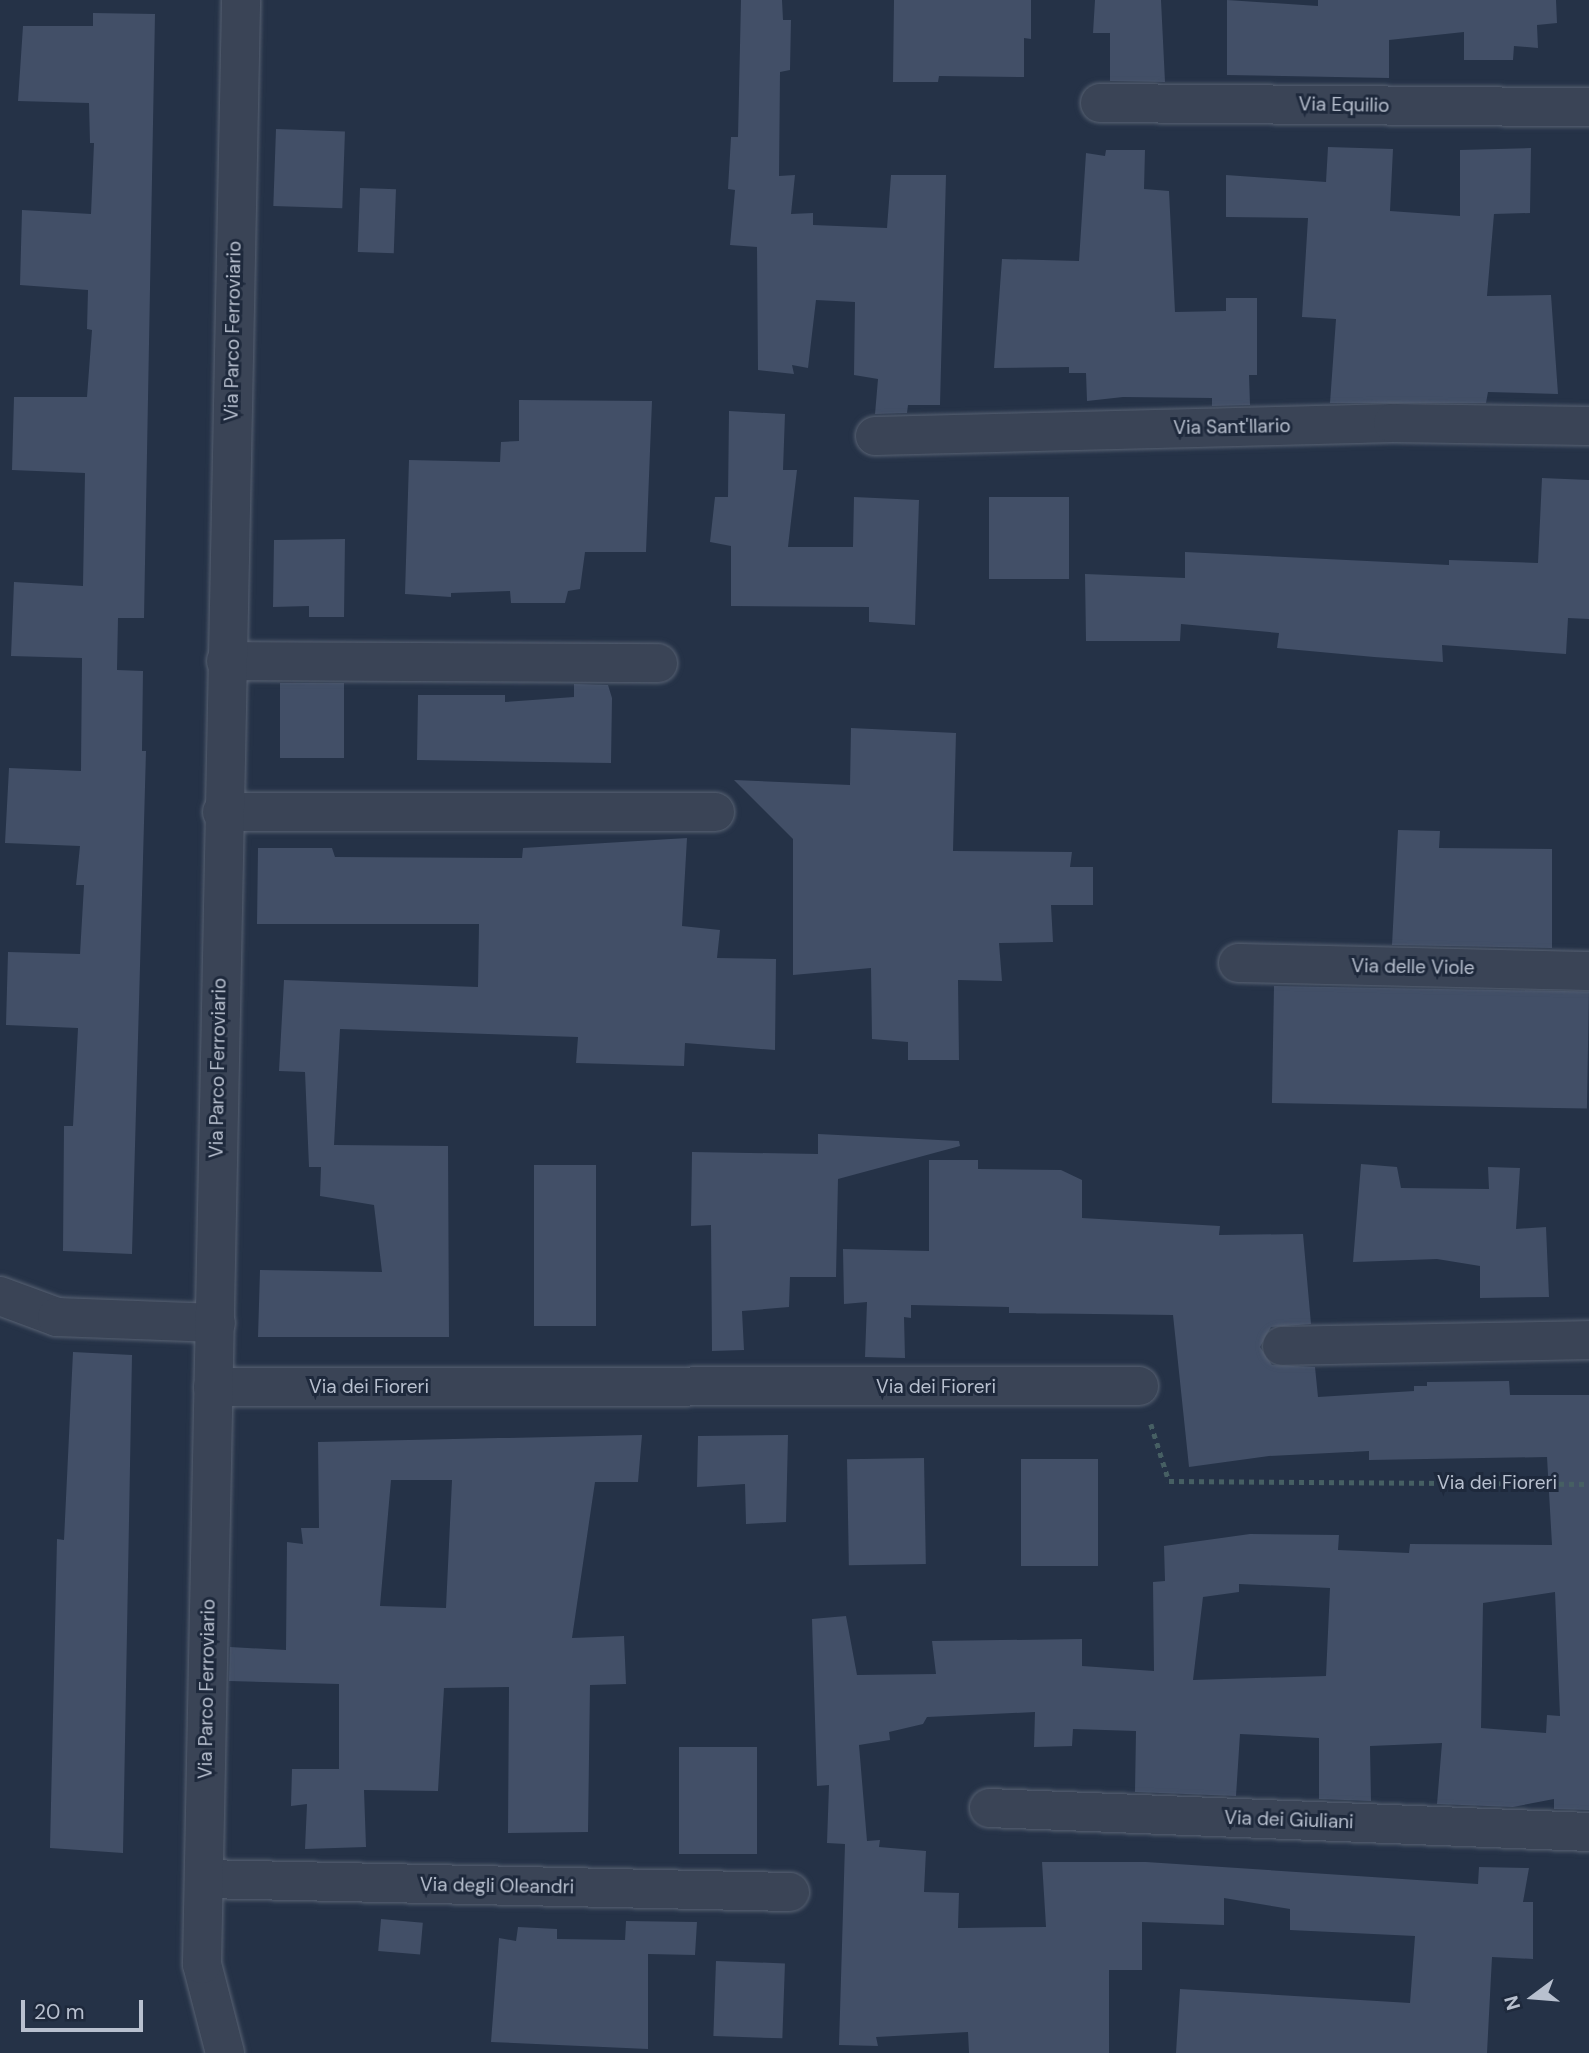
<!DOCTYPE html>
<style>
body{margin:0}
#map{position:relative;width:1589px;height:2053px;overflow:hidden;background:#253247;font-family:"DM Sans",sans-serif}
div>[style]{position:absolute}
.building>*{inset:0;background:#424f67;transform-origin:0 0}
.path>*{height:4.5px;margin-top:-2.25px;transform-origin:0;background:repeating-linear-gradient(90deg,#465f63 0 5px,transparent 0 10px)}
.roads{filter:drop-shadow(0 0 2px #586273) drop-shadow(0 0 2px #586273)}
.minor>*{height:38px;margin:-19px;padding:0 19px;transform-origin:19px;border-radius:19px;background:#3a4456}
span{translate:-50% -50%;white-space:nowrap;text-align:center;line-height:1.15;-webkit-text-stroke:6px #1e293c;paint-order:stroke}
.street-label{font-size:19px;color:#b8c0cf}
.north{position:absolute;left:1498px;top:1962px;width:70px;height:70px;-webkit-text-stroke:5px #1e293c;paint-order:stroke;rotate:254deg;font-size:19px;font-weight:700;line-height:28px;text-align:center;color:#b8c0cf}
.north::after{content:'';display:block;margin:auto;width:24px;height:32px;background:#b8c0cf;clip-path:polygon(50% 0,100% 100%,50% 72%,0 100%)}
.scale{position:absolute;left:21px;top:2000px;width:122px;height:32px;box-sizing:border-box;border:4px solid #b8c0cf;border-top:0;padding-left:9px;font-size:21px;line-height:24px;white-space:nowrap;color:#b8c0cf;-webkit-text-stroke:5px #1e293c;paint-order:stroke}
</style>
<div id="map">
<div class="building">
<i style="clip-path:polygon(741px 0,782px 0,783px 20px,791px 20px,790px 70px,780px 72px,779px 176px,795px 175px,791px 214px,813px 213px,813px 225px,887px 228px,891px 175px,946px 175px,940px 405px,908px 405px,907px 413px,875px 414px,878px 379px,854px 375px,855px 302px,816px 300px,808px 368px,792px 365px,794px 374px,758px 370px,757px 247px,730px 245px,735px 190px,728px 189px,731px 137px,738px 137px)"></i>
<i style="clip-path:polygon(894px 0,1031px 0,1031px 39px,1024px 38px,1024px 77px,939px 76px,938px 82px,893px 82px)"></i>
<i style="clip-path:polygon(1095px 0,1161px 0,1165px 82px,1110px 81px,1110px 33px,1093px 33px)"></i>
<i style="clip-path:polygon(1227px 0,1318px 6px,1318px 0,1556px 0,1557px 23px,1537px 25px,1538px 48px,1514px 46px,1513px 60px,1464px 60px,1464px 32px,1389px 40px,1389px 78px,1227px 75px)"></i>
<i style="clip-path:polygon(93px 13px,155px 14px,144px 618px,118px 618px,117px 670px,143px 671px,142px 751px,146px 751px,132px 1254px,63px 1251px,64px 1126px,73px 1126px,78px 1028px,6px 1025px,8px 952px,80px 954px,84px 885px,76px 885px,80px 846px,5px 843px,9px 768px,81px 771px,82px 658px,11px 656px,14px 582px,83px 586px,85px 473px,12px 470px,14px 397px,87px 397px,92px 330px,87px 329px,88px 290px,20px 285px,22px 210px,91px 214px,94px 143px,90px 143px,89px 103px,18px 101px,23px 26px,93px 26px)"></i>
<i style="left:276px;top:129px;width:69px;height:77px;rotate:2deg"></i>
<i style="clip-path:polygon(1328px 147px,1393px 149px,1390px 211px,1460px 216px,1460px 150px,1531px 148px,1530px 213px,1494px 214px,1487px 296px,1551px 295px,1558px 394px,1488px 392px,1486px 403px,1330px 403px,1336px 319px,1302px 317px,1308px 218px,1226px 217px,1226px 175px,1326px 182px)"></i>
<i style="clip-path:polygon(1106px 150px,1145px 150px,1144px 189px,1169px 191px,1175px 312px,1226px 311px,1226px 298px,1257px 298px,1257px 375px,1249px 375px,1250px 405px,1212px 406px,1212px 398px,1123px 397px,1087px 401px,1086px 373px,1069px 373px,1069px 367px,994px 368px,1002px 259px,1079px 261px,1086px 153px,1105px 156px)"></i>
<i style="left:360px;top:188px;width:36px;height:64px;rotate:2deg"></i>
<i style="clip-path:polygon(519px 400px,652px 401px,646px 552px,585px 552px,580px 589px,568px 591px,565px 603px,511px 603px,510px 591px,451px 593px,451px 597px,405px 594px,409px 460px,500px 462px,501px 442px,519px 441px)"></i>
<i style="clip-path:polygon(729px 411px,785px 414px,783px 470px,797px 470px,788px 547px,853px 547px,854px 497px,919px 500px,915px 625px,869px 622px,869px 607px,731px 606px,731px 546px,710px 542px,715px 497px,728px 497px)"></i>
<i style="clip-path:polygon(1542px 478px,1589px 480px,1589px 619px,1568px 618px,1566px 654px,1442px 645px,1443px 662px,1374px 657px,1277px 648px,1279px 633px,1181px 624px,1180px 641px,1086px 641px,1085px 574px,1185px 578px,1185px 552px,1449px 565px,1449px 560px,1538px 563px)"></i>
<i style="left:989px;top:497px;width:80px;height:82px"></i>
<i style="clip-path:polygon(345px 539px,344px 617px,309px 617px,309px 606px,273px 607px,274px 540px)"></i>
<i style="left:280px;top:683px;width:64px;height:75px"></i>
<i style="clip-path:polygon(574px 684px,608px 685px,612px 698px,611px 763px,417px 760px,418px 695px,505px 695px,505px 702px,574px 697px)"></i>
<i style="clip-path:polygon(851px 728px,956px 733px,953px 851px,1072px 852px,1070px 867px,1093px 867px,1093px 905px,1051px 905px,1053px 942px,999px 943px,1002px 981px,958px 980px,959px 1060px,908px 1060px,908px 1042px,872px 1039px,871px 968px,793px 975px,793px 839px,734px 780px,850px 785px)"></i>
<i style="clip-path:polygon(1398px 830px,1440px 831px,1439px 848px,1552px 849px,1552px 948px,1392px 945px)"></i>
<i style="clip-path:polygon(687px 838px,682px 926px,720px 930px,717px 958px,776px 959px,775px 1050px,685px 1043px,684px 1066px,576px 1063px,578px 1037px,340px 1029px,334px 1145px,448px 1146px,449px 1337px,258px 1337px,260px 1270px,382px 1272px,374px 1205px,320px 1196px,321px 1167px,309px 1167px,305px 1072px,279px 1071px,284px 980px,478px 987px,479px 924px,257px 924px,258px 848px,332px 848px,335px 857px,522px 858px,523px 848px)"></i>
<i style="left:1274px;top:986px;width:315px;height:117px;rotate:1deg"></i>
<i style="clip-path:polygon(818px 1134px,959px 1141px,960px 1146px,838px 1179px,836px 1277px,790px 1277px,789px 1307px,742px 1311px,744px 1350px,712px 1351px,711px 1225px,691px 1226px,692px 1152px,818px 1154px)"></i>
<i style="clip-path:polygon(evenodd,929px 1160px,978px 1160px,978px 1169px,1061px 1170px,1082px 1180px,1082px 1218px,1220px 1226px,1219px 1235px,1303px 1234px,1311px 1324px,1271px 1327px,1260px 1347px,1272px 1365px,1315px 1367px,1318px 1397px,1414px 1391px,1414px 1386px,1427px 1386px,1427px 1382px,1509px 1381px,1510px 1395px,1589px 1395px,1589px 1810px,1554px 1809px,1554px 1799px,1513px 1807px,1437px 1804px,1442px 1743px,1370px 1746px,1371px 1801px,1319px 1799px,1319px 1738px,1240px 1734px,1236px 1796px,1135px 1792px,1136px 1731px,1073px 1729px,1072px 1746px,1034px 1747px,1035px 1712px,927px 1717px,923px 1724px,889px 1732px,890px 1740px,859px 1745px,867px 1841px,880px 1840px,879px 1847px,926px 1851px,924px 1892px,959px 1893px,958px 1928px,1046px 1927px,1042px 1862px,1146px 1862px,1478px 1884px,1479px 1867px,1529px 1868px,1523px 1902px,1533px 1902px,1533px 1959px,1492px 1957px,1487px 2053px,1176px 2053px,1180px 1989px,1410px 2003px,1415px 1936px,1290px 1930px,1290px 1909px,1224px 1898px,1224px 1925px,1142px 1922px,1142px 1970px,1109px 1970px,1109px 2053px,969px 2053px,968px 2032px,876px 2037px,878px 2046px,839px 2045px,845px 1844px,827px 1843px,829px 1785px,817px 1786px,812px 1619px,846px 1616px,857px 1675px,936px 1674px,932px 1641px,1082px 1639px,1082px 1666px,1154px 1671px,1153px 1582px,1165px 1581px,1164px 1546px,1250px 1534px,1339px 1535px,1338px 1550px,1409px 1553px,1410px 1544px,1552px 1545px,1547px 1457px,1369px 1460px,1369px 1451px,1269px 1456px,1189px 1467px,1173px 1315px,1009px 1313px,1009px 1307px,911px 1305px,911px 1318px,904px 1317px,905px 1358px,865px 1357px,867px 1302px,844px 1304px,843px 1249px,929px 1251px,929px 1160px,1239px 1584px,1330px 1588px,1326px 1676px,1193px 1680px,1203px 1597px,1239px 1592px,1239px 1584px,929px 1160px,1555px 1592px,1560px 1716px,1547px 1715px,1546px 1733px,1481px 1728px,1483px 1603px,1555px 1592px)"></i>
<i style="clip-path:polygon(1361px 1164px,1397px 1167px,1401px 1188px,1489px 1189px,1488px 1167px,1520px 1168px,1516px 1229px,1546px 1227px,1549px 1297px,1480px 1298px,1480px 1266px,1437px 1259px,1353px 1262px)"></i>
<i style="left:596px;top:1165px;width:161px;height:62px;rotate:90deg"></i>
<i style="clip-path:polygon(73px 1352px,132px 1355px,123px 1853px,50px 1848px,57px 1539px,64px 1540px)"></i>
<i style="clip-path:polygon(evenodd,642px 1435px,638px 1482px,595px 1482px,572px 1638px,624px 1636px,626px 1684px,590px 1685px,588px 1832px,508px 1833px,509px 1687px,444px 1688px,438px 1791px,364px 1790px,366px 1847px,305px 1849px,307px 1804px,291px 1806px,292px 1769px,339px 1769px,339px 1684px,229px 1681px,230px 1647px,286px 1650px,287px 1542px,303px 1544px,301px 1528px,319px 1528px,318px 1442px,642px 1435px,391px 1480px,452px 1480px,446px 1608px,380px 1606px,391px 1480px)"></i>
<i style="clip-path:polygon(788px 1435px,786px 1522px,746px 1524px,745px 1484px,697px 1487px,698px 1436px)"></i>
<i style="left:924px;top:1458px;width:106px;height:77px;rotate:89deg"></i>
<i style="left:1021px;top:1459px;width:77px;height:107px"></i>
<i style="left:679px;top:1747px;width:78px;height:107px"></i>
<i style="left:381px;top:1919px;width:42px;height:32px;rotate:5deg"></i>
<i style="clip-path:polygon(626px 1921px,697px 1922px,695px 1955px,648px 1954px,648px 2049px,491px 2042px,499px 1938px,516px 1941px,518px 1927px,557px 1929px,557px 1939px,625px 1940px)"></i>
<i style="left:716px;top:1961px;width:69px;height:75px;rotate:2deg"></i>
</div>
<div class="path">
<i style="left:1151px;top:1424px;width:60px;rotate:72.5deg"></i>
<i style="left:1169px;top:1481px;width:420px;rotate:0.4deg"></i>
</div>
<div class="roads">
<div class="minor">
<i style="left:1100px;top:103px;width:489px;rotate:0.5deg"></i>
<i style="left:875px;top:436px;width:518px;rotate:-1.44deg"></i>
<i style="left:1393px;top:423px;width:196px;rotate:0.9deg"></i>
<i style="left:226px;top:661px;width:432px;rotate:0.3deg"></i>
<i style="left:222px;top:812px;width:493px"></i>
<i style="left:1238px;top:963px;width:351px;rotate:1.3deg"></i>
<i style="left:0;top:1296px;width:61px;rotate:20.2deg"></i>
<i style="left:57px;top:1317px;width:159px;rotate:2.2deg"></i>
<i style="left:1282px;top:1346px;width:307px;rotate:-1.1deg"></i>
<i style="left:213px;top:1387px;width:926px;rotate:-0.06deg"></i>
<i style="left:989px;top:1808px;width:600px;rotate:2.29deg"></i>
<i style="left:204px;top:1879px;width:586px;rotate:1.27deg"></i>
<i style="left:225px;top:2053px;width:92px;rotate:-104.5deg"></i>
<i style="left:202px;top:1964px;width:1964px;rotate:-88.86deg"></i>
</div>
</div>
<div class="street-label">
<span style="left:1344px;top:105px;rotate:1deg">Via Equilio</span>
<span style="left:233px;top:331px;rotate:-89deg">Via Parco Ferroviario</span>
<span style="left:1232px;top:427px;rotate:-1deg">Via Sant'Ilario</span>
<span style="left:1413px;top:967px;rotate:1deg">Via delle Viole</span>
<span style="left:218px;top:1068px;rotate:-89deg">Via Parco Ferroviario</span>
<span style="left:369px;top:1387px">Via dei Fioreri</span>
<span style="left:936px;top:1387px">Via dei Fioreri</span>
<span style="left:1497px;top:1483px">Via dei Fioreri</span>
<span style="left:207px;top:1689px;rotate:-89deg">Via Parco Ferroviario</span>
<span style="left:1289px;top:1820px;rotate:2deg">Via dei Giuliani</span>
<span style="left:497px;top:1886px;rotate:1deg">Via degli Oleandri</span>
</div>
<div class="north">N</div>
<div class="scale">20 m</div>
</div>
